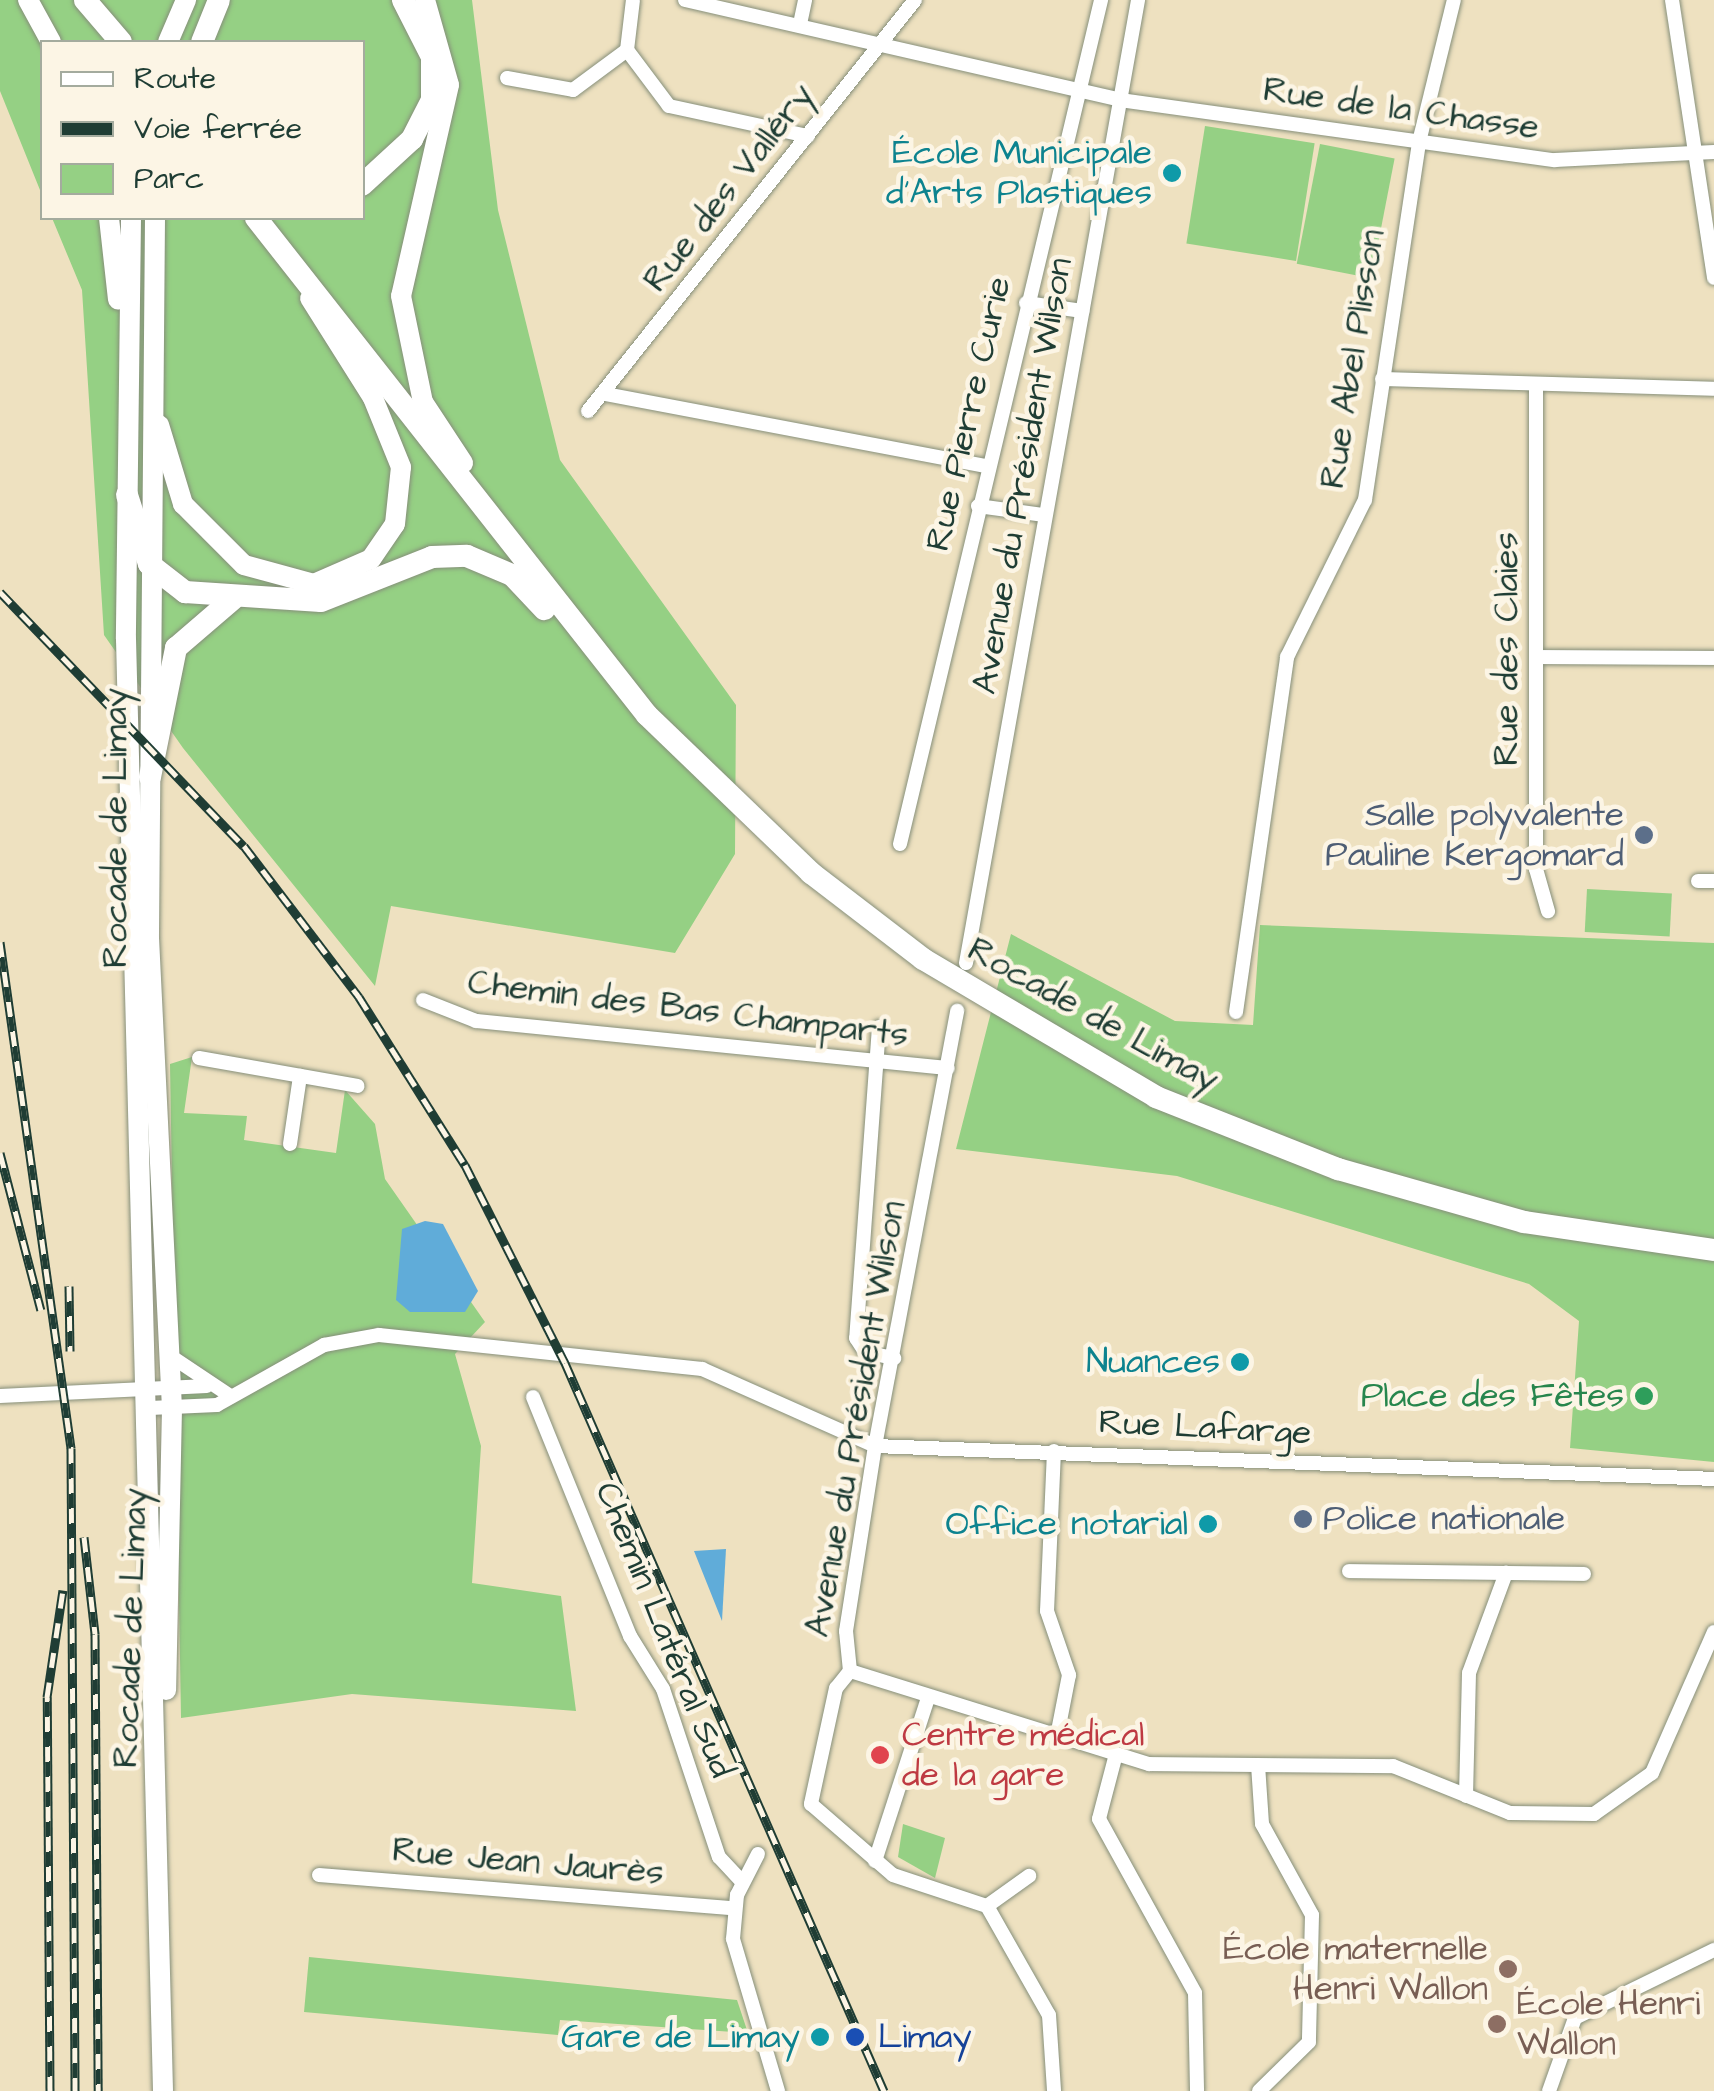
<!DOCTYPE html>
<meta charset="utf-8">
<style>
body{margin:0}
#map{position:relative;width:1714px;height:2091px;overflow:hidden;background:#eee1c0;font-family:"Architects Daughter",sans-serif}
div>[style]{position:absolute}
.green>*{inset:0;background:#95d084;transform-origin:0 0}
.water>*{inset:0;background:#60acd9}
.roads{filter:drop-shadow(0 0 2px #868f7a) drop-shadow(0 0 2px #868f7a)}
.minor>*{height:14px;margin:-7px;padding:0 7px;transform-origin:7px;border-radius:7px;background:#fff}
.secondary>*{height:20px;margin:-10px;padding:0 10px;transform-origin:10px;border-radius:10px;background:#fff}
.primary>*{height:22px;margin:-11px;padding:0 11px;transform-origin:11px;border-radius:11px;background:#fff}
.rail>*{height:9px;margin-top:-4.5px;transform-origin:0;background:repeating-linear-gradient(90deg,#fcf5e5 0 15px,#1f3d34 0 30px);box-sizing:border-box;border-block:2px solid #1f3d34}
.dots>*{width:28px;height:28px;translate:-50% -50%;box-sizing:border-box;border:5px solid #fcf5e5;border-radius:50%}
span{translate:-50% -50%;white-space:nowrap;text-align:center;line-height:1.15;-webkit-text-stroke:9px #fcf5e5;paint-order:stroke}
.street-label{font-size:35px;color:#1f3d34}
.culture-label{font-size:35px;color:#0d838f}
.right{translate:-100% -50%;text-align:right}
.service-label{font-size:35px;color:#4e5e75}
.left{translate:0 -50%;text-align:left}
.leisure-label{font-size:35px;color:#27864d}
.health-label{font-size:35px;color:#be3a42}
.education-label{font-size:35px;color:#785e54}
.transit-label{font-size:35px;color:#164399}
.legend{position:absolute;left:40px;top:40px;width:325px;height:180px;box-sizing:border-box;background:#fcf5e5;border:2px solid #a4ab9e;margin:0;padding:12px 18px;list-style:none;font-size:30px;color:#1f3d34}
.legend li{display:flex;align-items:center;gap:20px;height:50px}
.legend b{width:50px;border:2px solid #a4ab9e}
</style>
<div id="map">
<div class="green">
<i style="clip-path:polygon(0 0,472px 0,498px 210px,560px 460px,736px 705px,735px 854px,675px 953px,391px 906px,375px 986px,183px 748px,104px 635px,82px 290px,52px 218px,362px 218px,362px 42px,42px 42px,42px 195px,0 91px)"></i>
<i style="left:1205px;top:126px;width:111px;height:119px;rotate:9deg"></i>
<i style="left:1320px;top:144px;width:76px;height:122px;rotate:11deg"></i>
<i style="left:1587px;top:889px;width:85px;height:43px;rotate:3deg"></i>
<i style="clip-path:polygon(1260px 925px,1714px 943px,1714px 1462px,1570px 1448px,1579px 1321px,1529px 1284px,1177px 1176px,956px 1149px,1011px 934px,1175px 1021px,1253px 1025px)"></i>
<i style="clip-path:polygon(192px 1057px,184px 1113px,247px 1116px,244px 1140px,336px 1153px,345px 1090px,375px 1124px,385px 1179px,485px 1322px,455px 1354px,481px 1446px,472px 1583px,561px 1596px,576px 1711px,352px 1694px,181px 1718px,170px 1064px)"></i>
<i style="clip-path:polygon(903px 1824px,945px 1838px,935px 1878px,898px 1857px)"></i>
<i style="clip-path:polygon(309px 1957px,737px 2000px,748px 2033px,560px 2020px,558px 2035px,304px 2012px)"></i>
</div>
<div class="water">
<i style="clip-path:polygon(425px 1221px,443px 1224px,478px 1291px,465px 1312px,410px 1312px,396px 1300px,402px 1229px)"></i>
<i style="clip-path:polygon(726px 1549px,722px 1621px,694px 1551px)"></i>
</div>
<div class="roads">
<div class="minor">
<i style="left:685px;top:0;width:446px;rotate:12.9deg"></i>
<i style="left:1120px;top:100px;width:439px;rotate:7.9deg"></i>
<i style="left:1555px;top:160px;width:159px;rotate:-2.9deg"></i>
<i style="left:1672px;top:0;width:281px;rotate:81.4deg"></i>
<i style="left:800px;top:24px;width:25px;rotate:-78deg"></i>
<i style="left:627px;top:50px;width:50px;rotate:-83.2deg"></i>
<i style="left:507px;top:78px;width:67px;rotate:10.3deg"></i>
<i style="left:573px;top:90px;width:67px;rotate:-36.5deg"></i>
<i style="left:627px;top:50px;width:70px;rotate:53.1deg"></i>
<i style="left:669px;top:106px;width:142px;rotate:12.2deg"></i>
<i style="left:1026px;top:303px;width:57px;rotate:8.1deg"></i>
<i style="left:1382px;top:379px;width:332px;rotate:1.7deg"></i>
<i style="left:1536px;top:385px;width:484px;rotate:90deg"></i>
<i style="left:1536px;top:869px;width:44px;rotate:74.1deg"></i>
<i style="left:605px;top:394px;width:389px;rotate:10.7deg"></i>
<i style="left:588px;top:411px;width:525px;rotate:-51.49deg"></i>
<i style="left:978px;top:506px;width:67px;rotate:7.8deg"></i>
<i style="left:1540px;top:657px;width:174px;rotate:0.3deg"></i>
<i style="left:900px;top:844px;width:868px;rotate:-76.6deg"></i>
<i style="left:1698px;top:881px;width:16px"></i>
<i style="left:966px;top:963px;width:978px;rotate:-79.87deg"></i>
<i style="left:423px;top:1000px;width:57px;rotate:21.6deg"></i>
<i style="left:476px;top:1021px;width:474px;rotate:5.7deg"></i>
<i style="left:1236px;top:1012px;width:359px;rotate:-81.8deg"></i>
<i style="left:1287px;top:657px;width:175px;rotate:-63.6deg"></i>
<i style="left:1365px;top:500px;width:362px;rotate:-81.4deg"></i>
<i style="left:1419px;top:142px;width:146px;rotate:-76.2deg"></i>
<i style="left:879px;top:1027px;width:312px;rotate:94.2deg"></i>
<i style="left:856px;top:1338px;width:17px;rotate:57deg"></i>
<i style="left:865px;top:1352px;width:30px;rotate:12deg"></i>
<i style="left:199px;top:1058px;width:161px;rotate:10deg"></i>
<i style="left:290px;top:1144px;width:69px;rotate:-81.6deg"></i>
<i style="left:169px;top:1355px;width:72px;rotate:33.7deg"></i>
<i style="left:0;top:1396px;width:207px;rotate:-2.8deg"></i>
<i style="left:533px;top:1397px;width:258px;rotate:67.9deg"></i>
<i style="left:630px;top:1636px;width:62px;rotate:58.1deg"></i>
<i style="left:663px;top:1689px;width:177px;rotate:71.6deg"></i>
<i style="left:719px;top:1857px;width:34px;rotate:47deg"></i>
<i style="left:150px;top:1408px;width:67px;rotate:-2.6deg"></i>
<i style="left:217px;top:1405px;width:123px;rotate:-29.3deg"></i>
<i style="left:324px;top:1345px;width:56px;rotate:-10.3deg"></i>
<i style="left:379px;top:1335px;width:325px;rotate:6deg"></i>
<i style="left:702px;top:1369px;width:189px;rotate:24deg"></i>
<i style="left:875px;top:1446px;width:840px;rotate:2.25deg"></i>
<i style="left:1054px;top:1451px;width:160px;rotate:92.5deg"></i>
<i style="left:1047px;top:1611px;width:68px;rotate:71deg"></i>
<i style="left:1069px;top:1675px;width:62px;rotate:101.1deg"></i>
<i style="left:1349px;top:1571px;width:235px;rotate:0.7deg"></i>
<i style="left:850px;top:1671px;width:313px;rotate:17.3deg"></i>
<i style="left:1149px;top:1764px;width:244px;rotate:0.5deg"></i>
<i style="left:1393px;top:1766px;width:126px;rotate:21.9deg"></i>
<i style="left:1510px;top:1813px;width:84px;rotate:0.7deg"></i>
<i style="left:1594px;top:1814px;width:71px;rotate:-35.3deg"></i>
<i style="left:1652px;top:1773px;width:154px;rotate:-66.3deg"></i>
<i style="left:850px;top:1671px;width:40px;rotate:-95.7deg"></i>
<i style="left:846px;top:1631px;width:187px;rotate:-81.1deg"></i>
<i style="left:875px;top:1446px;width:443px;rotate:-79.3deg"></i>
<i style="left:850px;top:1671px;width:22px;rotate:129deg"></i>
<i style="left:836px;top:1688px;width:119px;rotate:102.2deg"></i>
<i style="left:811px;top:1804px;width:108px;rotate:40.9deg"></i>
<i style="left:893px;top:1875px;width:99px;rotate:18.3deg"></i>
<i style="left:987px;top:1906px;width:125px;rotate:60.4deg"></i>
<i style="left:1049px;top:2015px;width:76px;rotate:86.2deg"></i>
<i style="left:1116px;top:1754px;width:67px;rotate:104.7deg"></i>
<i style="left:1099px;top:1819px;width:199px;rotate:61.1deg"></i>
<i style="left:1195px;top:1993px;width:98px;rotate:88.8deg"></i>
<i style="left:1258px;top:1765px;width:59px;rotate:86.1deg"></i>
<i style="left:1262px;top:1824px;width:104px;rotate:61.2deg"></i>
<i style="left:1312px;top:1915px;width:127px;rotate:91.4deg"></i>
<i style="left:1309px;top:2042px;width:70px;rotate:135.6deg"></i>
<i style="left:1466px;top:1796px;width:123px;rotate:-88.6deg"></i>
<i style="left:1469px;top:1673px;width:107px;rotate:-69.7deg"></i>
<i style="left:758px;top:1854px;width:46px;rotate:117.1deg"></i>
<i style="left:737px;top:1895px;width:44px;rotate:95.2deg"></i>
<i style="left:733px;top:1939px;width:159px;rotate:73.5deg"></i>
<i style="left:875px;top:1861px;width:171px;rotate:-72deg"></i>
<i style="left:319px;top:1875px;width:415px;rotate:4.6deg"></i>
<i style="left:987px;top:1906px;width:52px;rotate:-35.5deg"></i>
<i style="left:1549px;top:2091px;width:77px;rotate:-70.4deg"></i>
<i style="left:1575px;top:2018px;width:155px;rotate:-26.1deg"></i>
</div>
<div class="secondary">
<i style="left:28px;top:0;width:48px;rotate:61.3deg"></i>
<i style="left:425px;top:0;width:88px;rotate:74.2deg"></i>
<i style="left:449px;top:85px;width:216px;rotate:102.8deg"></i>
<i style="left:401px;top:296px;width:108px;rotate:78.3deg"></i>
<i style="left:423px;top:402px;width:73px;rotate:56.7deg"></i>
<i style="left:168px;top:42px;width:46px;rotate:-66.8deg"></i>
<i style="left:109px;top:218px;width:82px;rotate:83.7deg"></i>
<i style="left:131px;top:218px;width:421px;rotate:90.7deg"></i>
<i style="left:126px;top:639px;width:1452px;rotate:88.54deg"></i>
<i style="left:155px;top:218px;width:720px;rotate:90.48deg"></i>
<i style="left:149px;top:938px;width:471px;rotate:87.2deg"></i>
<i style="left:172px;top:1408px;width:282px;rotate:91.2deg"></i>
<i style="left:159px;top:425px;width:83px;rotate:73.1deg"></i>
<i style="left:183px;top:504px;width:86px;rotate:45deg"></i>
<i style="left:244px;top:565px;width:73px;rotate:15.2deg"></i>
<i style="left:314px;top:584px;width:62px;rotate:-23.7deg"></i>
<i style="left:371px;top:559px;width:42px;rotate:-55.6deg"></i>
<i style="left:395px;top:524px;width:57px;rotate:-84deg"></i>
<i style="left:401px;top:467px;width:74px;rotate:-112.1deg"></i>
<i style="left:373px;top:398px;width:118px;rotate:-122.2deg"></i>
</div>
<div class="primary">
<i style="left:85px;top:0;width:55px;rotate:49.4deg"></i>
<i style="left:202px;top:42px;width:45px;rotate:-68deg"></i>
<i style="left:362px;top:185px;width:68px;rotate:-42.6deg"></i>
<i style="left:412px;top:139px;width:44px;rotate:-62.9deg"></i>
<i style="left:432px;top:100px;width:43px;rotate:-90deg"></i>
<i style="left:432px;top:57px;width:64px;rotate:-117deg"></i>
<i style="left:256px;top:218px;width:632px;rotate:51.81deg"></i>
<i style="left:647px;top:715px;width:228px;rotate:43.9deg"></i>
<i style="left:811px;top:873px;width:141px;rotate:37.5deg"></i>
<i style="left:923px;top:959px;width:271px;rotate:30.6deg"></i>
<i style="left:1156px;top:1097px;width:196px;rotate:21.6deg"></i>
<i style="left:1338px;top:1169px;width:193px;rotate:15.9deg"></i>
<i style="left:1524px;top:1222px;width:192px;rotate:8.4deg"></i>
<i style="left:127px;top:495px;width:72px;rotate:72.3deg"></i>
<i style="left:149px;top:564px;width:46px;rotate:37.9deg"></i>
<i style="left:185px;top:592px;width:136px;rotate:3.8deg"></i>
<i style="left:321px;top:601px;width:119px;rotate:-21.6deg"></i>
<i style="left:432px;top:557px;width:35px;rotate:-2deg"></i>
<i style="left:467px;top:556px;width:49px;rotate:22.9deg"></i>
<i style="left:512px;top:575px;width:47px;rotate:46.7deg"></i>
<i style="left:150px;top:777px;width:132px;rotate:-78.6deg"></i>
<i style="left:176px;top:648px;width:75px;rotate:-40.7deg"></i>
</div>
</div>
<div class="rail">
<i style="left:0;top:592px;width:352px;rotate:46.2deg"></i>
<i style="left:244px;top:846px;width:190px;rotate:52.7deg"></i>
<i style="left:359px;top:997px;width:199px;rotate:57.8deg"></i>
<i style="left:465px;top:1165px;width:222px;rotate:63.2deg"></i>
<i style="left:565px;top:1363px;width:795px;rotate:66.34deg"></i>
<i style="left:0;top:942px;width:511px;rotate:82.01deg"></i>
<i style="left:71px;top:1448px;width:643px;rotate:89.64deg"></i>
<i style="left:0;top:1153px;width:162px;rotate:75.4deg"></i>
<i style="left:69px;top:1286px;width:65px;rotate:89.1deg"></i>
<i style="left:84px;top:1537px;width:98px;rotate:83.5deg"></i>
<i style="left:95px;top:1634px;width:457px;rotate:89.6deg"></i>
<i style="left:50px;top:2091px;width:394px;rotate:-90.4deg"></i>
<i style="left:47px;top:1697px;width:108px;rotate:-81.5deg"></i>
</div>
<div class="dots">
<i style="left:1172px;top:173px;background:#0f9aa8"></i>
<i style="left:1644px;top:835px;background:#5c6f8a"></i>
<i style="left:1240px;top:1362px;background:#0f9aa8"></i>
<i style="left:1644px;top:1396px;background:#2e9e5b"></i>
<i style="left:1303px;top:1519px;background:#5c6f8a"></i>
<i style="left:1208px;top:1524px;background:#0f9aa8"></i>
<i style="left:880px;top:1755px;background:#e0444e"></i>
<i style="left:1508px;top:1969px;background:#8d6e63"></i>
<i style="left:1497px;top:2024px;background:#8d6e63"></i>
<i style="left:820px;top:2037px;background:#0f9aa8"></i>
<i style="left:855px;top:2037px;background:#1a4fb4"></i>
</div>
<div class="street-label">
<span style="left:1401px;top:109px;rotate:8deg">Rue de la Chasse</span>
<span style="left:729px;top:188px;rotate:-52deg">Rue des Valléry</span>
<span style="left:1353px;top:359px;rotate:-81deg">Rue Abel Plisson</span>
<span style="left:969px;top:414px;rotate:-77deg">Rue Pierre Curie</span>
<span style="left:1023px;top:476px;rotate:-80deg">Avenue du Président Wilson</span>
<span style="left:1507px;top:649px;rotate:-90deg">Rue des Claies</span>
<span style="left:116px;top:828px;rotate:-90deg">Rocade de Limay</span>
<span style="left:688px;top:1009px;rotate:7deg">Chemin des Bas Champarts</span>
<span style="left:1093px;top:1015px;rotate:29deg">Rocade de Limay</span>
<span style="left:856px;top:1419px;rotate:-80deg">Avenue du Président Wilson</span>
<span style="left:1205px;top:1428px;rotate:3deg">Rue Lafarge</span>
<span style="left:131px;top:1628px;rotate:-88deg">Rocade de Limay</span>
<span style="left:664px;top:1630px;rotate:68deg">Chemin Latéral Sud</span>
<span style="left:528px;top:1862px;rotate:5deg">Rue Jean Jaurès</span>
</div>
<div class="culture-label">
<span class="right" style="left:1152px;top:173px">École Municipale<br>d'Arts Plastiques</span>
<span class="right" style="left:1220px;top:1362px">Nuances</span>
<span class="right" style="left:1188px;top:1524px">Office notarial</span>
<span class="right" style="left:800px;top:2037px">Gare de Limay</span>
</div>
<div class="service-label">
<span class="right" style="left:1624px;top:835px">Salle polyvalente<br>Pauline Kergomard</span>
<span class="left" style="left:1323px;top:1519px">Police nationale</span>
</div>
<div class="leisure-label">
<span class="right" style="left:1624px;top:1396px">Place des Fêtes</span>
</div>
<div class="health-label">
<span class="left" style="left:902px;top:1755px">Centre médical<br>de la gare</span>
</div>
<div class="education-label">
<span class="right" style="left:1488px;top:1969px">École maternelle<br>Henri Wallon</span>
<span class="left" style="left:1517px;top:2024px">École Henri<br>Wallon</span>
</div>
<div class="transit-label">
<span class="left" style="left:878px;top:2037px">Limay</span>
</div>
<ul class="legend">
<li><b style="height:12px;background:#fff"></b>Route</li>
<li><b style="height:12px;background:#1f3d34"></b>Voie ferrée</li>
<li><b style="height:28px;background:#95d084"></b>Parc</li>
</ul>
</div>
